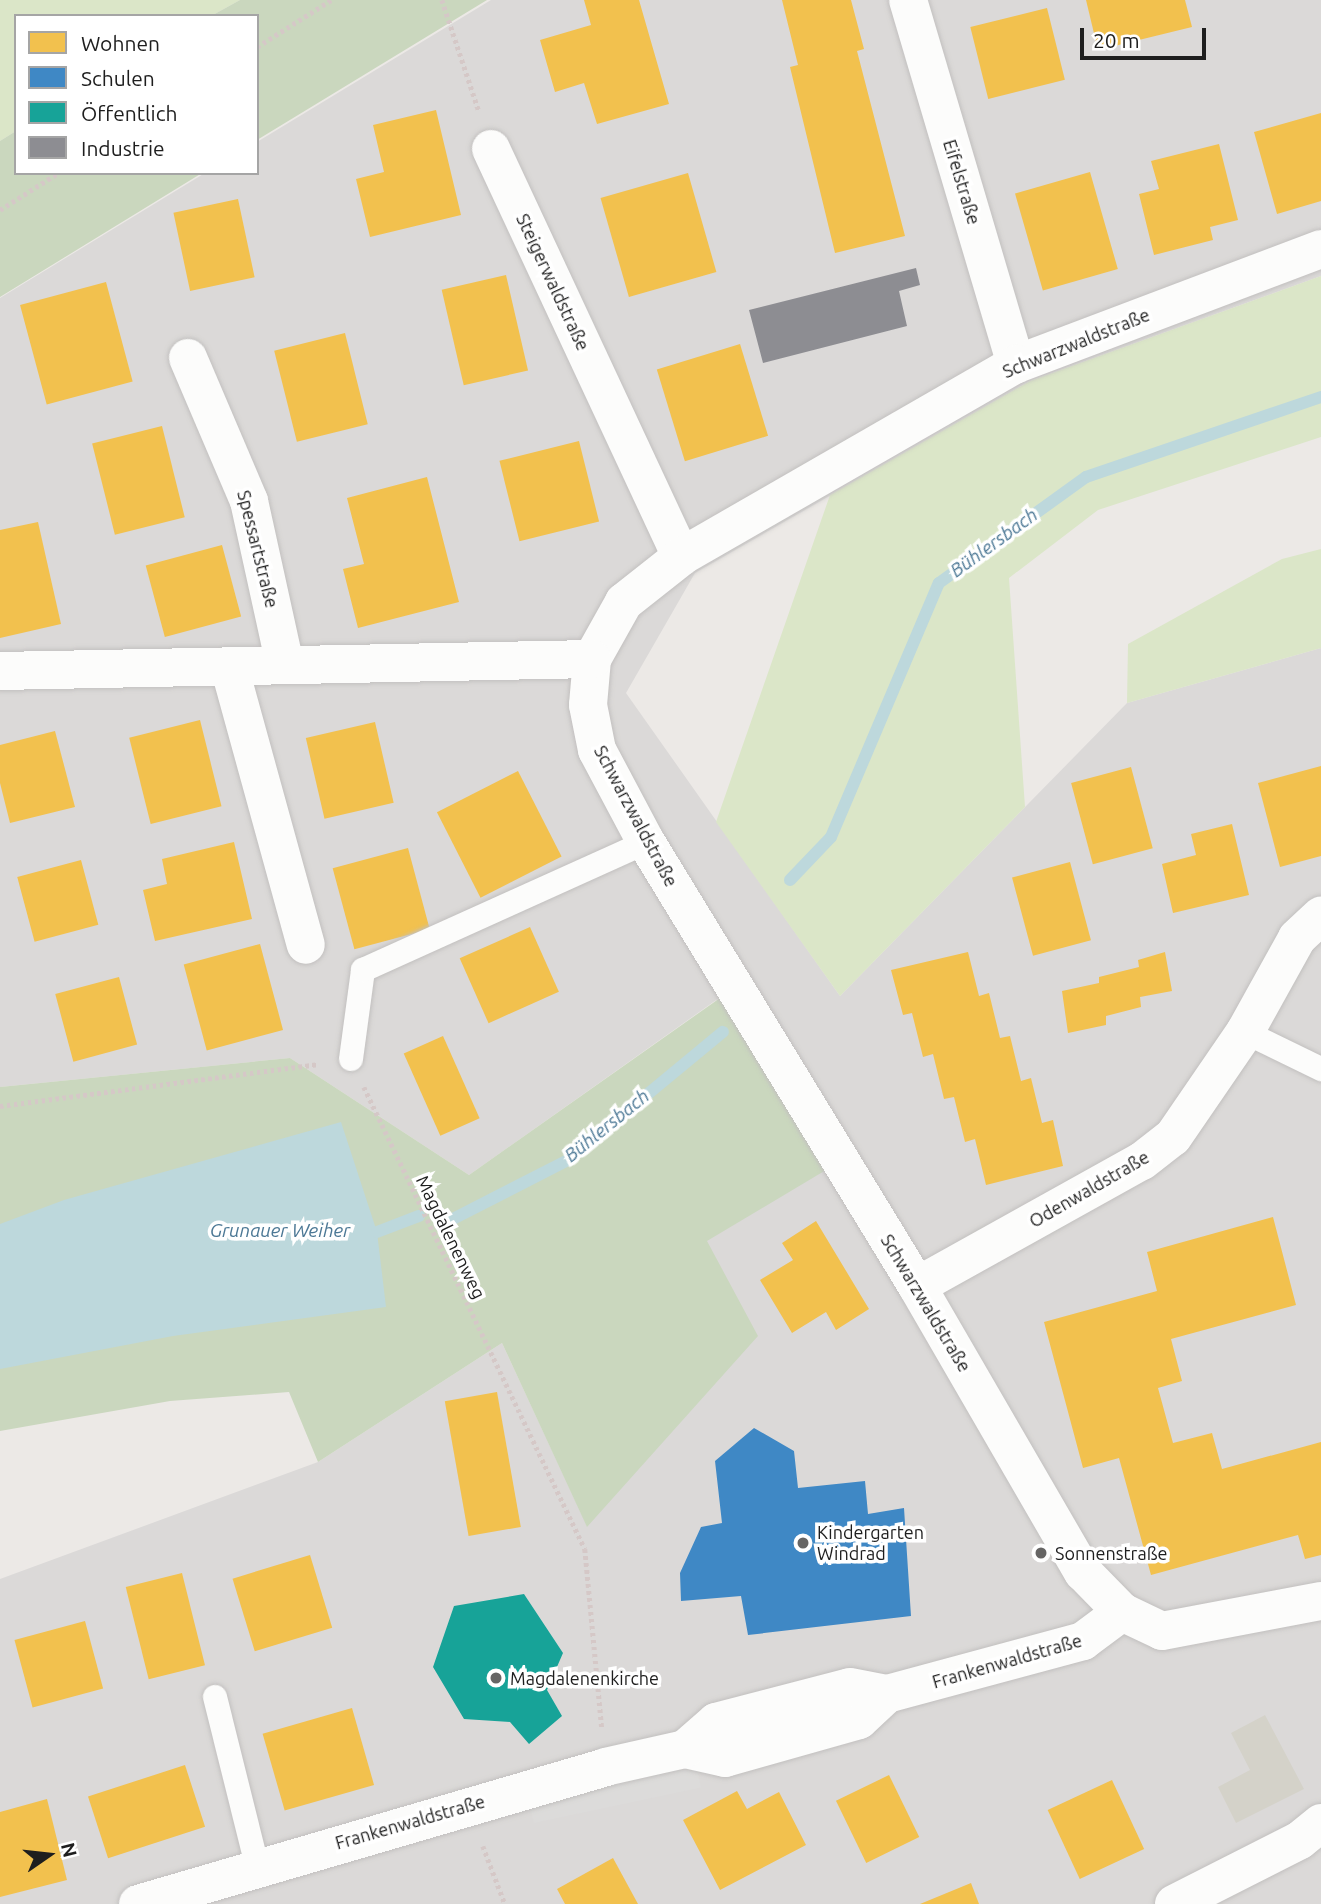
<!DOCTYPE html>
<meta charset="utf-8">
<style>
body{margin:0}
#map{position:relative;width:1321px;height:1904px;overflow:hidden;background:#ece9e6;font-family:Ubuntu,sans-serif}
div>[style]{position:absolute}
.residential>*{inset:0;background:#dbd9d8}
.construction>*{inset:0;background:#d4d2c9}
.grass>*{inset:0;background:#dbe6c8}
.forest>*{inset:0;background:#cad7be}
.parking>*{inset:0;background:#dcdbda;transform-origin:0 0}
.water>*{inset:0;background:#bdd8dc}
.homes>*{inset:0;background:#f2c14e;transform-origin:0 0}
.schools>*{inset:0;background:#3f88c5}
.public>*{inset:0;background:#17a398}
.industry>*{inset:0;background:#8d8d92}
.stream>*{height:12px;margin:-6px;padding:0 6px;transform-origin:6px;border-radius:6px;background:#bdd8dc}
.path>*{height:4.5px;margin-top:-2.25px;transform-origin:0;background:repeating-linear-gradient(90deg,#d5c8c7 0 3.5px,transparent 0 7px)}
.roads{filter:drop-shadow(0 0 2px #c2c0bf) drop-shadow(0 0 2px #c2c0bf)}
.service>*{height:24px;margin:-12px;padding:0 12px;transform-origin:12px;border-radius:12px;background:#fcfcfb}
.minor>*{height:38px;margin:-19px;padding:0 19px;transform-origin:19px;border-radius:19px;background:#fcfcfb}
.dots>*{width:19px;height:19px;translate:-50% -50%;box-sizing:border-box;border:4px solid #fff;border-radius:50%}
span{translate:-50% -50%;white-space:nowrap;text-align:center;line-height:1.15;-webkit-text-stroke:7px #fff;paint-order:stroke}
.street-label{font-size:18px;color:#1e1e1e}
.poi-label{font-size:18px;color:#1e1e1e}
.left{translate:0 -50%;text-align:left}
.water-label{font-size:19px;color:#4c7895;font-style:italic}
.legend{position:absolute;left:14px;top:14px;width:245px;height:161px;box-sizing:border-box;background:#fff;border:2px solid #a5a5a5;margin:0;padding:9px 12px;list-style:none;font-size:21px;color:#1e1e1e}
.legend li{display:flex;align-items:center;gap:14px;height:35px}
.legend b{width:35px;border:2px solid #a5a5a5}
.north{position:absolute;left:14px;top:1820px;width:70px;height:70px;-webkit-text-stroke:5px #fff;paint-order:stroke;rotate:76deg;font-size:19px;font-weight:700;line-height:28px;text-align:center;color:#1e1e1e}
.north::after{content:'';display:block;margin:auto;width:24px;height:32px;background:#1e1e1e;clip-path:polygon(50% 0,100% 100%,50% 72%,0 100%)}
.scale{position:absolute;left:1080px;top:28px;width:126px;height:32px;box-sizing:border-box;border:4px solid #1e1e1e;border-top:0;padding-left:9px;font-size:21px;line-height:24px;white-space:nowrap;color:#1e1e1e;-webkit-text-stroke:5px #fff;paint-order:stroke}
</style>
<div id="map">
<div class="residential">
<i style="clip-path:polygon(491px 0,1321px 0,1321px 276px,1030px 381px,695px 573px,626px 693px,840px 996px,1127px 703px,1321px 648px,1321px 1904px,0 1904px,0 1579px,318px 1462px,502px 1343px,587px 1526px,707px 1241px,719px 998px,469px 1175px,290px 1058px,0 1087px,0 298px,205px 173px,257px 173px,257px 142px)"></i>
</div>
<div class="construction">
<i style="clip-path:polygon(1265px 1715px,1304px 1789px,1236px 1823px,1218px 1787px,1250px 1770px,1231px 1733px)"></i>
</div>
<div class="grass">
<i style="clip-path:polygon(0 0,240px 0,211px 16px,16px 16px,16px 131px,0 141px)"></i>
<i style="clip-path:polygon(1321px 276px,1321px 437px,1098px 510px,1009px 578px,1025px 807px,840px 996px,716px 822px,830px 495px,1030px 381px)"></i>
<i style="clip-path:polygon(1321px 549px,1321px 648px,1127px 703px,1128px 644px,1282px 559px)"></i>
</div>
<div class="forest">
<i style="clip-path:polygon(240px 0,487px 0,257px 140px,257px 16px,211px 16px)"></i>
<i style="clip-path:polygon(16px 131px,16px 173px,202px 173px,0 297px,0 141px)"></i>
<i style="clip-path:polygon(720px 998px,826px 1170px,707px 1241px,758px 1336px,587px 1527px,502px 1343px,318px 1462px,289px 1392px,170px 1401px,0 1431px,0 1087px,290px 1058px,469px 1175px)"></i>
</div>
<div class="parking">
<i style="left:696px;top:1764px;width:24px;height:171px;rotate:78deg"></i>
</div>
<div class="water">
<i style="clip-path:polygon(341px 1122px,377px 1232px,386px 1307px,173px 1336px,0 1369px,0 1224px,64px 1200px)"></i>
</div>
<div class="homes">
<i style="clip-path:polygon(584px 0,639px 0,669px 104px,597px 124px,584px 83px,555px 92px,540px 40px,591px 25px)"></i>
<i style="clip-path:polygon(782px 0,851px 0,864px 49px,857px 51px,905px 236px,835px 253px,790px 67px,798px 65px)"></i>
<i style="clip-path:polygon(1086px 0,1185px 0,1192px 27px,1098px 50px)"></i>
<i style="left:1047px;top:8px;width:74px;height:79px;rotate:76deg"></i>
<i style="clip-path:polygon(436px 110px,461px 215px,370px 237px,356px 179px,384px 172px,373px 125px)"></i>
<i style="clip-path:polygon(1321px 113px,1321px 201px,1277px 214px,1254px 132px)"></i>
<i style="clip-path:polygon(1219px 144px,1238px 220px,1210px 227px,1213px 240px,1154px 255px,1139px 194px,1159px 189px,1151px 161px)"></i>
<i style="left:1090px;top:172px;width:101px;height:78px;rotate:74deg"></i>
<i style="left:688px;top:173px;width:103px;height:91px;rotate:74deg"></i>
<i style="left:238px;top:199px;width:80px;height:66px;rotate:78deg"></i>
<i style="left:506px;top:275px;width:98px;height:66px;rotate:77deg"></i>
<i style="left:106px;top:282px;width:103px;height:89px;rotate:75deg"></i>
<i style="left:345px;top:333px;width:94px;height:73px;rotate:76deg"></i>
<i style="left:740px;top:344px;width:96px;height:87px;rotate:73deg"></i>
<i style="left:162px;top:426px;width:94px;height:72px;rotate:76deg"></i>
<i style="left:579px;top:441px;width:83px;height:82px;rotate:76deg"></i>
<i style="clip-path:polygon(427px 477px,459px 602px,358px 628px,343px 569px,364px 564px,347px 498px)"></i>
<i style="clip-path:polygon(38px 522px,61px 624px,0 638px,0 530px)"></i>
<i style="left:222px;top:545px;width:74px;height:79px;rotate:75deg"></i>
<i style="left:200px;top:720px;width:89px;height:73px;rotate:76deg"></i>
<i style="left:375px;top:722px;width:83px;height:71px;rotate:77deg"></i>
<i style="clip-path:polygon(55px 731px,75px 807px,10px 823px,0 783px,0 745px)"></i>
<i style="clip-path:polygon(1321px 766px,1321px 856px,1280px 867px,1258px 783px)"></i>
<i style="left:1131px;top:767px;width:84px;height:62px;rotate:75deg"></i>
<i style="left:518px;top:771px;width:96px;height:91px;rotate:63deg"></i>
<i style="clip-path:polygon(1232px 824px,1249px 895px,1173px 913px,1162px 864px,1196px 855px,1191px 834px)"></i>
<i style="clip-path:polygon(234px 842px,252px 919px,155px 941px,143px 890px,167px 884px,162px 859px)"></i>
<i style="left:408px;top:848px;width:84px;height:78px;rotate:75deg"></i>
<i style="left:81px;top:860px;width:67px;height:66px;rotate:75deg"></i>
<i style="left:1070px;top:862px;width:81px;height:60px;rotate:75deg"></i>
<i style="left:530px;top:927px;width:71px;height:77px;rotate:66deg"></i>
<i style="left:260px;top:944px;width:89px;height:79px;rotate:75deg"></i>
<i style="clip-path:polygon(968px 952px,979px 996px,989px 993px,1000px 1038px,1010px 1036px,1021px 1081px,1031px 1078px,1042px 1123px,1053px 1120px,1063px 1166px,986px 1185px,975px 1139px,965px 1142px,954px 1097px,944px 1099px,933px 1054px,923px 1057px,912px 1013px,903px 1015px,891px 970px)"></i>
<i style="clip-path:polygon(1165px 952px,1172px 991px,1140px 997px,1141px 1007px,1106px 1016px,1106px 1025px,1068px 1033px,1062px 991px,1099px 983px,1099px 977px,1139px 967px,1138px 960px)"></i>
<i style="left:119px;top:977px;width:70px;height:66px;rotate:75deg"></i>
<i style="left:443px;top:1036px;width:90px;height:43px;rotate:66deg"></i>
<i style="clip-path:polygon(1273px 1217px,1296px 1305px,1171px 1339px,1182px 1381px,1158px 1388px,1173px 1443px,1212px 1433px,1222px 1469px,1321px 1442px,1321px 1555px,1305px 1559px,1298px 1535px,1151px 1575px,1119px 1458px,1083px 1468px,1044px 1322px,1157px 1291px,1147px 1252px)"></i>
<i style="clip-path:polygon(816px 1221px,869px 1309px,836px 1330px,826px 1312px,792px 1333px,760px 1280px,793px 1260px,782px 1243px)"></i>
<i style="left:497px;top:1392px;width:137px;height:53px;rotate:80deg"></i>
<i style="left:310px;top:1555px;width:76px;height:81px;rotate:73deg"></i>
<i style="left:182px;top:1573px;width:95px;height:58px;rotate:76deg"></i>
<i style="left:85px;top:1621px;width:70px;height:73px;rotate:75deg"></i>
<i style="left:352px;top:1708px;width:80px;height:93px;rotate:74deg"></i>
<i style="left:185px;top:1765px;width:65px;height:102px;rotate:72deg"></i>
<i style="left:889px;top:1775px;width:69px;height:59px;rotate:64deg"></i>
<i style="left:1112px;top:1780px;width:76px;height:71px;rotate:65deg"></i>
<i style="clip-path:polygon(737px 1791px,747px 1809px,779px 1792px,806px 1845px,720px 1890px,683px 1820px)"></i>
<i style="clip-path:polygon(47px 1799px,67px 1880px,0 1897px,0 1812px)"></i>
<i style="clip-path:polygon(613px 1858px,638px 1904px,565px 1904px,557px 1889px)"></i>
<i style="clip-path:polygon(971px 1883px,979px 1904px,920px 1904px)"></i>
</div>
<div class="schools">
<i style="clip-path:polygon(754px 1428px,794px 1451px,798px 1488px,865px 1481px,868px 1514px,904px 1508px,911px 1616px,748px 1635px,741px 1596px,681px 1601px,680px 1573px,701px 1527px,722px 1523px,715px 1461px)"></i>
</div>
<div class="public">
<i style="clip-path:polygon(524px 1594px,563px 1653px,547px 1690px,562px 1716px,529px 1744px,510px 1722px,464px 1719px,433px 1667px,454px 1606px)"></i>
</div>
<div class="industry">
<i style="clip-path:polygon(916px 268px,920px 285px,899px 291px,907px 326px,763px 363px,749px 310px)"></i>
</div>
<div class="stream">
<i style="left:790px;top:880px;width:59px;rotate:-46.4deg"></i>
<i style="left:831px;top:837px;width:276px;rotate:-67deg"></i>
<i style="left:939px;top:583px;width:181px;rotate:-35.8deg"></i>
<i style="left:1086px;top:477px;width:248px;rotate:-18.8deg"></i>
<i style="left:443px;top:1224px;width:140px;rotate:-27.1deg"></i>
<i style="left:568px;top:1160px;width:201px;rotate:-39.6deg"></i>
<i style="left:377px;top:1232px;width:45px;rotate:-20.9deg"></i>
</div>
<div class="path">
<i style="left:442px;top:0;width:117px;rotate:71.6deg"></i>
<i style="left:257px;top:47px;width:88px;rotate:-32.4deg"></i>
<i style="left:0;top:210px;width:69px;rotate:-32.5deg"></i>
<i style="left:364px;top:1087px;width:512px;rotate:64.44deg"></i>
<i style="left:585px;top:1549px;width:180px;rotate:84.6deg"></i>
<i style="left:0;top:1106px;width:320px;rotate:-7.5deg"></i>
<i style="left:483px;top:1846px;width:62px;rotate:69.2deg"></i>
</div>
<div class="roads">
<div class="service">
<i style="left:1245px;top:1032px;width:85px;rotate:26deg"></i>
<i style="left:351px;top:1059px;width:90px;rotate:-82.3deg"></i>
<i style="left:363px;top:970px;width:311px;rotate:-24.3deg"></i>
<i style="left:215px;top:1697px;width:174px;rotate:76deg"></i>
</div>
<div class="minor">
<i style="left:908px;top:0;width:380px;rotate:73.5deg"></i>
<i style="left:491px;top:149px;width:450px;rotate:65deg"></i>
<i style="left:1321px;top:249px;width:326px;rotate:159.3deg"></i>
<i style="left:1016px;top:364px;width:387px;rotate:150.1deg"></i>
<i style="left:681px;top:557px;width:73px;rotate:141.7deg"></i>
<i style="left:624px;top:602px;width:65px;rotate:119.3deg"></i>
<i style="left:592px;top:659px;width:46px;rotate:95deg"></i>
<i style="left:588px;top:705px;width:46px;rotate:78.7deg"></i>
<i style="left:597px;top:750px;width:104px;rotate:62deg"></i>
<i style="left:646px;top:842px;width:520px;rotate:58.6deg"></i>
<i style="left:917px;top:1286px;width:331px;rotate:59.9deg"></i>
<i style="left:1083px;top:1572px;width:56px;rotate:45.7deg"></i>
<i style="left:1122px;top:1612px;width:44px;rotate:25.4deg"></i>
<i style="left:1162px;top:1631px;width:162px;rotate:-10.7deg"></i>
<i style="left:188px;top:358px;width:155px;rotate:66.9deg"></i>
<i style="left:249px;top:501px;width:168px;rotate:77.6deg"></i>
<i style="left:229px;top:666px;width:289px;rotate:74.6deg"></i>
<i style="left:0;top:671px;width:592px;rotate:-1.16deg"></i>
<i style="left:917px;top:1286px;width:257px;rotate:-29.1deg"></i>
<i style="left:1142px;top:1161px;width:39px;rotate:-38deg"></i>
<i style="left:1173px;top:1137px;width:127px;rotate:-55.6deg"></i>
<i style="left:1245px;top:1032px;width:107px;rotate:-61deg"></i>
<i style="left:1297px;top:938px;width:33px;rotate:-43deg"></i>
<i style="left:685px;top:1749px;width:41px;rotate:12.7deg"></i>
<i style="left:725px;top:1758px;width:139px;rotate:-15.8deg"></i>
<i style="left:859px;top:1720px;width:38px;rotate:-43deg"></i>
<i style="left:138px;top:1904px;width:487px;rotate:-16.3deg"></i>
<i style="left:605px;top:1767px;width:82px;rotate:-12.7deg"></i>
<i style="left:685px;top:1749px;width:41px;rotate:-41.1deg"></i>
<i style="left:716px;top:1722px;width:138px;rotate:-14.6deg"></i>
<i style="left:850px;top:1687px;width:38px;rotate:11deg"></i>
<i style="left:887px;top:1694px;width:203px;rotate:-15.1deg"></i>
<i style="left:1083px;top:1641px;width:49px;rotate:-36.6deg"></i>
<i style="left:1174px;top:1904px;width:141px;rotate:-26.9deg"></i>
<i style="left:1300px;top:1840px;width:27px;rotate:-39deg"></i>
</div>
</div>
<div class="dots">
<i style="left:803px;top:1543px;background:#666564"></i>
<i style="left:1041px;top:1553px;background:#666564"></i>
<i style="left:496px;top:1678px;background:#666564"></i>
</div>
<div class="street-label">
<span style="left:962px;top:182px;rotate:73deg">Eifelstraße</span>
<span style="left:553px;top:282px;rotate:65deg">Steigerwaldstraße</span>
<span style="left:1076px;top:343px;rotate:-22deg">Schwarzwaldstraße</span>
<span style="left:258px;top:549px;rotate:76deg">Spessartstraße</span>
<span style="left:636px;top:816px;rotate:62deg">Schwarzwaldstraße</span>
<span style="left:1089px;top:1189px;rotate:-30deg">Odenwaldstraße</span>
<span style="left:451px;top:1237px;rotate:64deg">Magdalenenweg</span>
<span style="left:926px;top:1303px;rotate:59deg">Schwarzwaldstraße</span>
<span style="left:1007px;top:1661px;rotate:-16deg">Frankenwaldstraße</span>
<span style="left:410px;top:1822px;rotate:-16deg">Frankenwaldstraße</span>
</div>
<div class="poi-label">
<span class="left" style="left:817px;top:1543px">Kindergarten<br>Windrad</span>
<span class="left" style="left:1055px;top:1553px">Sonnenstraße</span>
<span class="left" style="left:510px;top:1678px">Magdalenenkirche</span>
</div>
<div class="water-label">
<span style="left:994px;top:543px;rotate:-36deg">Bühlersbach</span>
<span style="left:607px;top:1126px;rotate:-39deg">Bühlersbach</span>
<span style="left:280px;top:1231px">Grunauer Weiher</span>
</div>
<ul class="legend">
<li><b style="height:19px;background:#f2c14e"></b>Wohnen</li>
<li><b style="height:19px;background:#3f88c5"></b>Schulen</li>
<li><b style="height:19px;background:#17a398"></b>Öffentlich</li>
<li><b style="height:19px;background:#8d8d92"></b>Industrie</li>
</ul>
<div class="north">N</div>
<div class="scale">20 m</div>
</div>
